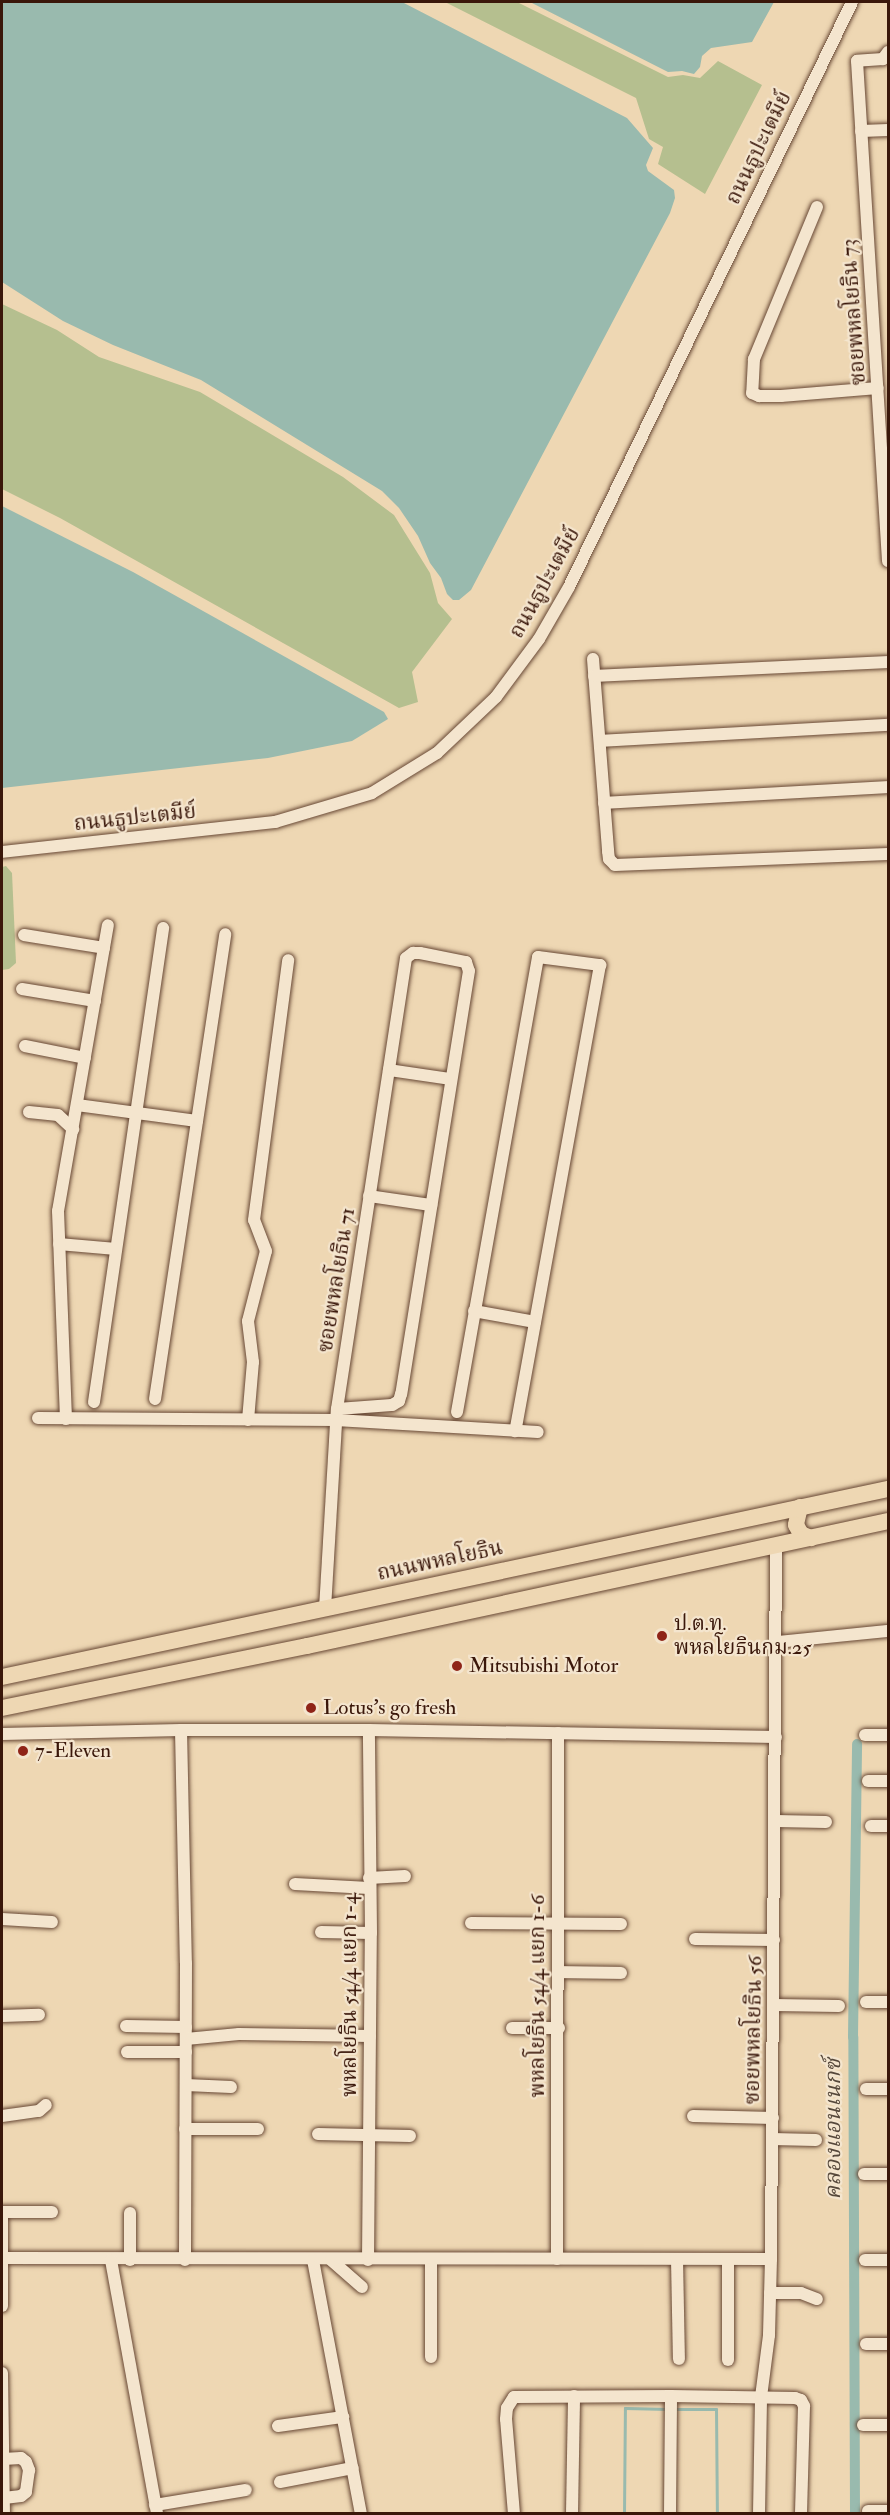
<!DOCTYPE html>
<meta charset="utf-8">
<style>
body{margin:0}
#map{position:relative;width:890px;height:2515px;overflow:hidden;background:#eed7b3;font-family:"IM FELL Double Pica","Noto Serif Thai",serif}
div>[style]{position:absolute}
.green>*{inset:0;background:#b5bf8f}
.water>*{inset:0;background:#99baae}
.stream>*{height:3px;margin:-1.5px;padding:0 1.5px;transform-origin:1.5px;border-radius:1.5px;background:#99baae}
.canal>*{height:10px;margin:-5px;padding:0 5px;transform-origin:5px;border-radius:5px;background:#99baae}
.roads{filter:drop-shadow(0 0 2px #674734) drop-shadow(0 0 2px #674734)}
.minor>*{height:12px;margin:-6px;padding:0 6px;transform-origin:6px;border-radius:6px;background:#f4e5ce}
.major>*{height:16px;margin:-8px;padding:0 8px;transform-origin:8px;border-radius:8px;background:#eed7b3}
.dots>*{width:16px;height:16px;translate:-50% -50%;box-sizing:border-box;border:3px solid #f4e5ce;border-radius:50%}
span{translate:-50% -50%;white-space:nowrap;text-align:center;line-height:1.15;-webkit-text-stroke:4.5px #f4e5ce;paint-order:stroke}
.street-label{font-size:21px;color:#3a170a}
.poi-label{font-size:21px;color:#3a170a}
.left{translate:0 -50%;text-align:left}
.water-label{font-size:22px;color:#56483b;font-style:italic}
.frame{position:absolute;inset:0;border:3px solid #3a170a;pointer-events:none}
</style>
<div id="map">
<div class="green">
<i style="clip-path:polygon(445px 2px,517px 2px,668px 77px,683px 75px,700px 78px,718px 61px,762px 85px,705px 194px,658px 164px,663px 147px,649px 139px,636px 98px)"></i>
<i style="clip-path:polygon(2px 304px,57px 330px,99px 357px,200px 392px,343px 477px,394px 515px,430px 573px,438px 603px,452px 619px,412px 672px,418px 702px,399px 708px,60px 518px,2px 489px)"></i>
<i style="clip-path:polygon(6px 866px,12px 873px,16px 963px,9px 969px,2px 970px,2px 867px)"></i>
</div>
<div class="water">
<i style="clip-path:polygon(2px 2px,402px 2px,627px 118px,653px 148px,646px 165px,648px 171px,674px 190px,675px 198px,670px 213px,471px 590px,459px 600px,453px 600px,447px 594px,441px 578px,430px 563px,418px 536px,399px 508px,382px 491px,201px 380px,113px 345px,63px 321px,2px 282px)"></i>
<i style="clip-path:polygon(530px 2px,774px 2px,752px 42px,711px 48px,702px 56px,700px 67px,694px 74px,682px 71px,668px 72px)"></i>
<i style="clip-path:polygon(2px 506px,133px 572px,384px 712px,388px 719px,352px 741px,268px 758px,2px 788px)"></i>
</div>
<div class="stream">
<i style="left:675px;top:2409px;width:41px"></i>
<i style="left:716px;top:2409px;width:105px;rotate:89.5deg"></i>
<i style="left:624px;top:2514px;width:106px;rotate:-89.5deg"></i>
<i style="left:625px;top:2408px;width:43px;rotate:1.3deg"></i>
</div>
<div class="canal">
<i style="left:855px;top:2514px;width:477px;rotate:-90.2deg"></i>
<i style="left:853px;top:2037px;width:293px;rotate:-89.2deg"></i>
</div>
<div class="roads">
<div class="minor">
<i style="left:888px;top:52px;width:9px;rotate:126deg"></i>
<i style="left:883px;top:59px;width:26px;rotate:176deg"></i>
<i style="left:857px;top:61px;width:501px;rotate:86.45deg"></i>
<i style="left:861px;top:131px;width:27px;rotate:-2deg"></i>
<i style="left:817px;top:207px;width:165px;rotate:112.5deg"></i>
<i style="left:754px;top:359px;width:34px;rotate:93deg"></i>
<i style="left:752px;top:393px;width:8px;rotate:23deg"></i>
<i style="left:759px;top:396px;width:22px"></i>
<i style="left:781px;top:396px;width:97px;rotate:-4.7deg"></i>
<i style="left:593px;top:659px;width:193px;rotate:85.5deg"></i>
<i style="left:608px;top:851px;width:8px;rotate:83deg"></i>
<i style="left:609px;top:859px;width:8px;rotate:45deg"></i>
<i style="left:615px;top:865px;width:273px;rotate:-2.3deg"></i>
<i style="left:594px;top:676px;width:294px;rotate:-2.7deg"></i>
<i style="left:600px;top:741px;width:288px;rotate:-3.2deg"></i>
<i style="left:604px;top:803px;width:284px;rotate:-3.2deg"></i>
<i style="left:2px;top:852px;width:275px;rotate:-6.3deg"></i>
<i style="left:275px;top:822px;width:101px;rotate:-16.6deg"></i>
<i style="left:372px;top:793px;width:76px;rotate:-31.6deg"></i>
<i style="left:437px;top:753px;width:81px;rotate:-43.5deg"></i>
<i style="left:496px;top:697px;width:72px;rotate:-53.4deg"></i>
<i style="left:539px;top:639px;width:60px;rotate:-60deg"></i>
<i style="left:569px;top:587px;width:650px;rotate:-64.18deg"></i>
<i style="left:24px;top:935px;width:81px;rotate:9.2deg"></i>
<i style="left:22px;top:989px;width:74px;rotate:9.3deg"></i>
<i style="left:25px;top:1046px;width:61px;rotate:11.3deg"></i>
<i style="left:389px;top:1070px;width:62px;rotate:8.4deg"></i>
<i style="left:77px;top:1105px;width:121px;rotate:7.6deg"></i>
<i style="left:29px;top:1112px;width:29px;rotate:6deg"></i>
<i style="left:58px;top:1115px;width:21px;rotate:43deg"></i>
<i style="left:369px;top:1196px;width:63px;rotate:8.3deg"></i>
<i style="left:59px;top:1244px;width:57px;rotate:5deg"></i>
<i style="left:474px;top:1311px;width:62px;rotate:10.2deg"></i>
<i style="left:155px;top:1399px;width:470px;rotate:-81.4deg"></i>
<i style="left:94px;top:1402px;width:479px;rotate:-81.7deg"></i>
<i style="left:457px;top:1412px;width:462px;rotate:-79.9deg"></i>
<i style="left:538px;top:957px;width:63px;rotate:7.4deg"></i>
<i style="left:600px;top:965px;width:474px;rotate:100.3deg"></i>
<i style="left:38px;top:1418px;width:298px;rotate:0.4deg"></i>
<i style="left:336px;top:1420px;width:202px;rotate:3.4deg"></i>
<i style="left:66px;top:1419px;width:208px;rotate:-92.2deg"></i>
<i style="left:58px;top:1211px;width:290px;rotate:-80.1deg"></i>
<i style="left:248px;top:1420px;width:58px;rotate:-85.1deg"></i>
<i style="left:253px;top:1362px;width:41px;rotate:-97deg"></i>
<i style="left:248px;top:1321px;width:72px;rotate:-75.6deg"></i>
<i style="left:266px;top:1251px;width:33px;rotate:-111deg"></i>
<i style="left:254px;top:1220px;width:262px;rotate:-82.5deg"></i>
<i style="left:325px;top:1609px;width:200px;rotate:-86.6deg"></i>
<i style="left:337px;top:1409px;width:456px;rotate:-81.3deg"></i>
<i style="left:406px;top:958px;width:9px;rotate:-36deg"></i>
<i style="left:413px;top:953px;width:7px"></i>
<i style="left:420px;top:953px;width:47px;rotate:11.1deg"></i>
<i style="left:466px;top:962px;width:9px;rotate:72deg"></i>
<i style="left:469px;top:971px;width:428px;rotate:99.1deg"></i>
<i style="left:401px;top:1394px;width:7px;rotate:106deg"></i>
<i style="left:399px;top:1401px;width:8px;rotate:150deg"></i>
<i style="left:392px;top:1405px;width:55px;rotate:175.8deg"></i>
<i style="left:777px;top:1642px;width:112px;rotate:-5.7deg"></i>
<i style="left:181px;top:1730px;width:233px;rotate:88.8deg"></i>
<i style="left:186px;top:1963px;width:297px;rotate:90.2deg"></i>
<i style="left:2px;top:1734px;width:179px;rotate:-1.3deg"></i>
<i style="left:181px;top:1730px;width:188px"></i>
<i style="left:369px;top:1730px;width:407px;rotate:1deg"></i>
<i style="left:865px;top:1735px;width:23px"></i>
<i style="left:868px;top:1781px;width:20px"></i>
<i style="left:776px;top:1821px;width:50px;rotate:1.1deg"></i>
<i style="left:871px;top:1826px;width:17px"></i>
<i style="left:369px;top:1878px;width:36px;rotate:-3deg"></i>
<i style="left:295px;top:1884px;width:74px;rotate:3.1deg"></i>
<i style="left:2px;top:1919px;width:50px;rotate:3.4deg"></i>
<i style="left:471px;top:1923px;width:150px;rotate:0.4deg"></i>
<i style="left:321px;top:1932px;width:50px;rotate:1.1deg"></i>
<i style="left:695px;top:1939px;width:79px;rotate:0.7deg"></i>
<i style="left:559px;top:1972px;width:62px;rotate:0.9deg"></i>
<i style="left:866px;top:2002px;width:22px"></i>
<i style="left:774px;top:2005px;width:65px;rotate:0.9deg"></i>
<i style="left:2px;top:2016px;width:37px;rotate:-2deg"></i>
<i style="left:126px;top:2026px;width:60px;rotate:1deg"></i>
<i style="left:512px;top:2028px;width:47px"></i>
<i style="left:186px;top:2039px;width:53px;rotate:-5.4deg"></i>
<i style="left:239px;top:2034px;width:131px;rotate:0.9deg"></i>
<i style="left:127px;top:2052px;width:59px"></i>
<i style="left:186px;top:2085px;width:45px;rotate:2.5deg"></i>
<i style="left:866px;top:2089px;width:22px"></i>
<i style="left:2px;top:2116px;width:37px;rotate:-8deg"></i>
<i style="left:39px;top:2111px;width:9px;rotate:-41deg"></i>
<i style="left:693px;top:2116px;width:80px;rotate:1.4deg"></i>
<i style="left:185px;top:2129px;width:73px"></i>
<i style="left:318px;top:2134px;width:92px;rotate:1.2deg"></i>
<i style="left:772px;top:2139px;width:44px;rotate:1.3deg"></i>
<i style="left:864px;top:2174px;width:24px"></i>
<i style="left:2px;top:2212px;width:50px"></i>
<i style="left:130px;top:2213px;width:47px;rotate:90deg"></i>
<i style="left:2px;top:2214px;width:92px;rotate:90deg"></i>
<i style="left:2px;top:2258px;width:769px;rotate:0.07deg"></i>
<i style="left:431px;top:2259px;width:98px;rotate:90deg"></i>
<i style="left:557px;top:2259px;width:526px;rotate:-89.89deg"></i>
<i style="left:677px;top:2259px;width:100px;rotate:88.9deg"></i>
<i style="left:111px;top:2260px;width:258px;rotate:79.7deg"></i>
<i style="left:313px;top:2260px;width:258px;rotate:79.3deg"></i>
<i style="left:331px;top:2260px;width:41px;rotate:41.1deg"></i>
<i style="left:368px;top:2260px;width:327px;rotate:-89.5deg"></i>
<i style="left:371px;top:1933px;width:203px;rotate:-90.6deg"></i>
<i style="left:865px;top:2260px;width:23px"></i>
<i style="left:770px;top:2293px;width:31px"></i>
<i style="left:801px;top:2293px;width:17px;rotate:21deg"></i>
<i style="left:866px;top:2344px;width:22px"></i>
<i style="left:728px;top:2360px;width:101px;rotate:-90deg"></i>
<i style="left:2px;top:2373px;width:141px;rotate:89.2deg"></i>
<i style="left:863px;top:2425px;width:25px"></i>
<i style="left:278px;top:2426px;width:66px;rotate:-7.9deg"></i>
<i style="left:3px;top:2459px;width:18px;rotate:-3deg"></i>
<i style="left:21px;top:2458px;width:6px;rotate:39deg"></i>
<i style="left:26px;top:2462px;width:9px;rotate:69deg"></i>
<i style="left:29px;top:2470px;width:22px;rotate:98deg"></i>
<i style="left:26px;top:2492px;width:6px;rotate:141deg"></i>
<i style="left:21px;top:2496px;width:17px;rotate:173deg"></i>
<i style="left:280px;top:2482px;width:74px;rotate:-10.9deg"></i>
<i style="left:155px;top:2505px;width:92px;rotate:-9.4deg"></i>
<i style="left:868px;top:2511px;width:20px"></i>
<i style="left:514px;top:2514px;width:95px;rotate:-94.8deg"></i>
<i style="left:506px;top:2419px;width:11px;rotate:-85deg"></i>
<i style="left:507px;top:2408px;width:13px;rotate:-58deg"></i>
<i style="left:514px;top:2397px;width:157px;rotate:-0.4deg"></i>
<i style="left:671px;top:2396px;width:124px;rotate:0.9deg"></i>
<i style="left:795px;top:2398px;width:6px;rotate:18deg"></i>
<i style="left:801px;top:2400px;width:7px;rotate:63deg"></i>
<i style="left:804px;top:2406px;width:108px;rotate:91.6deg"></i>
<i style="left:572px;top:2514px;width:118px;rotate:-89deg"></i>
<i style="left:670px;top:2514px;width:118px;rotate:-89.5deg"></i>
<i style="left:759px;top:2514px;width:117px;rotate:-89deg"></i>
<i style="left:761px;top:2397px;width:63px;rotate:-82.6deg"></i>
<i style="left:769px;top:2335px;width:76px;rotate:-88.5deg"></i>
<i style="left:771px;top:2259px;width:714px;rotate:-89.6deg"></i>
</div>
<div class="major">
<i style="left:800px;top:1507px;width:18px;rotate:103deg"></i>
<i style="left:796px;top:1525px;width:10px;rotate:61deg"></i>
<i style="left:801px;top:1534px;width:11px;rotate:22deg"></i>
<i style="left:2px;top:1677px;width:906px;rotate:-11.98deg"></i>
<i style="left:2px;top:1708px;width:311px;rotate:-11.5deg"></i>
<i style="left:307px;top:1646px;width:594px;rotate:-12.14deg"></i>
</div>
</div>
<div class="dots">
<i style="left:662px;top:1636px;background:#8f2418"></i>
<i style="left:457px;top:1666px;background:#8f2418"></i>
<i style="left:311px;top:1708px;background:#8f2418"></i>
<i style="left:23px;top:1751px;background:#8f2418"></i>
</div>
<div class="street-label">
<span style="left:759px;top:148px;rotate:-64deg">ถนนธูปะเตมีย์</span>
<span style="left:854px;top:312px;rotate:-94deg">ซอยพหลโยธิน 73</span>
<span style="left:545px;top:583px;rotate:-61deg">ถนนธูปะเตมีย์</span>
<span style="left:135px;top:818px;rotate:-6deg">ถนนธูปะเตมีย์</span>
<span style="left:337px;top:1280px;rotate:-81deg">ซอยพหลโยธิน 71</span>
<span style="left:440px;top:1561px;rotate:-12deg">ถนนพหลโยธิน</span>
<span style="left:350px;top:1995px;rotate:-90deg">พหลโยธิน 54/4 แยก 1-4</span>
<span style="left:538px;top:1996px;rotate:-90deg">พหลโยธิน 54/4 แยก 1-6</span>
<span style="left:754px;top:2030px;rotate:-89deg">ซอยพหลโยธิน 56</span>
</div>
<div class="poi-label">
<span class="left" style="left:674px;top:1636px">ป.ต.ท.<br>พหลโยธินกม.25</span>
<span class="left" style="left:469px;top:1666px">Mitsubishi Motor</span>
<span class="left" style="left:323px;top:1708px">Lotus's go fresh</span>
<span class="left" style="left:35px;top:1751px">7-Eleven</span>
</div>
<div class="water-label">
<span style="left:834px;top:2129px;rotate:-90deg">คลองแอนเนกซ์</span>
</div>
<div class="frame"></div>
</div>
